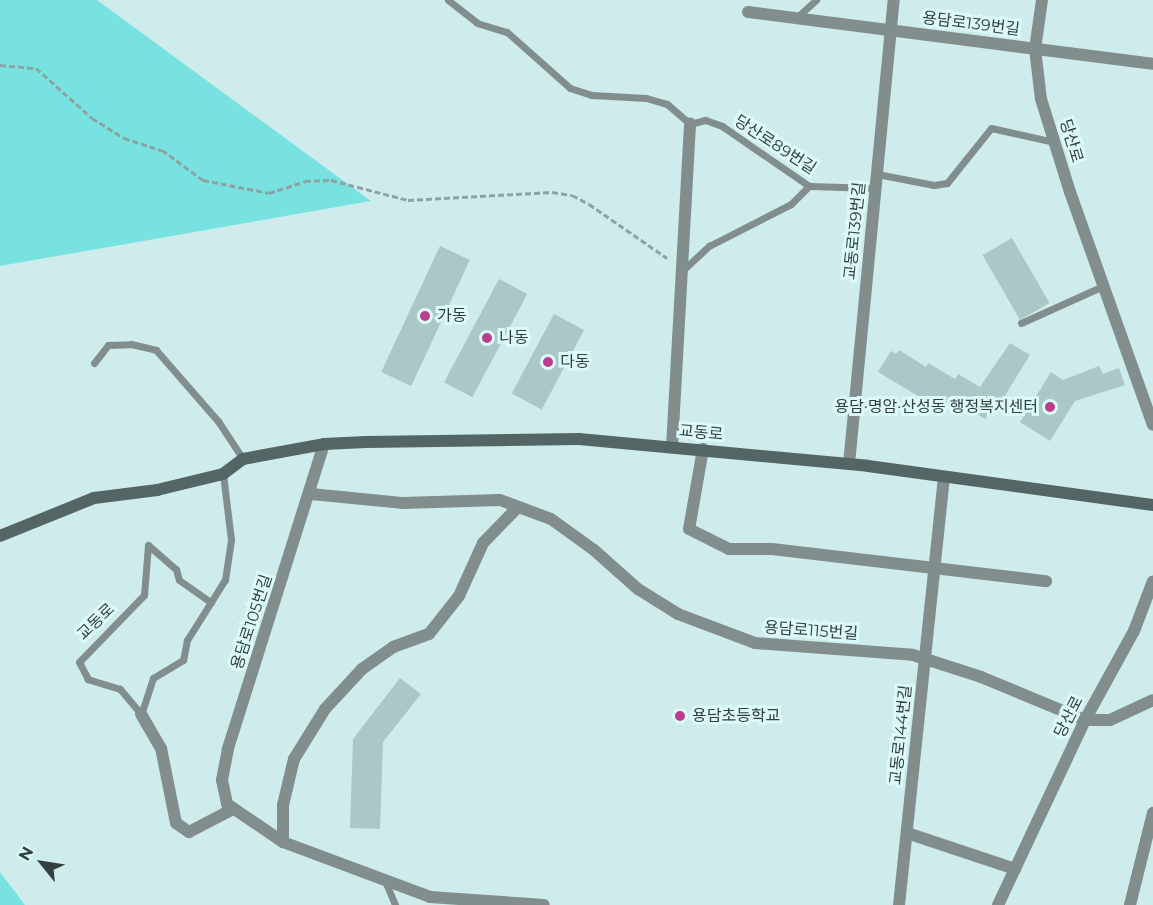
<!DOCTYPE html>
<meta charset="utf-8">
<style>
body{margin:0}
#map{position:relative;width:1153px;height:905px;overflow:hidden;background:#ceecec;font-family:Montserrat,"Noto Sans KR",sans-serif}
div>[style]{position:absolute}
.green>*{inset:0;background:#78e2e1}
.building>*{inset:0;background:#aac8c7;transform-origin:0 0}
.path>*{height:3px;margin-top:-1.5px;transform-origin:0;background:repeating-linear-gradient(90deg,#8ca3a3 0 6px,transparent 0 9px)}
.lane>*{height:7px;margin:-3.5px;padding:0 3.5px;transform-origin:3.5px;border-radius:3.5px;background:#828e8e}
.street>*{height:12px;margin:-6px;padding:0 6px;transform-origin:6px;border-radius:6px;background:#828e8e}
.secondary>*{height:12px;margin:-6px;padding:0 6px;transform-origin:6px;border-radius:6px;background:#536565}
.dots>*{width:16px;height:16px;translate:-50% -50%;box-sizing:border-box;border:3px solid #dbfaf9;border-radius:50%}
span{translate:-50% -50%;white-space:nowrap;text-align:center;line-height:1.15;-webkit-text-stroke:6px #dbfaf9;paint-order:stroke}
.street-label{font-size:16px;color:#333f3f}
.poi-label{font-size:16px;color:#333f3f}
.left{translate:0 -50%;text-align:left}
.right{translate:-100% -50%;text-align:right}
.north{position:absolute;left:12px;top:833px;width:60px;height:60px;-webkit-text-stroke:4px #dbfaf9;paint-order:stroke;rotate:300deg;font-size:16px;font-weight:700;line-height:24px;text-align:center;color:#333f3f}
.north::after{content:'';display:block;margin:auto;width:21px;height:27px;background:#333f3f;clip-path:polygon(50% 0,100% 100%,50% 72%,0 100%)}
</style>
<div id="map">
<div class="green">
<i style="clip-path:polygon(0 0,97px 0,371px 201px,0 266px)"></i>
<i style="clip-path:polygon(0 872px,25px 905px,0 905px)"></i>
</div>
<div class="building">
<i style="left:1012px;top:238px;width:75px;height:34px;rotate:60deg"></i>
<i style="left:440px;top:246px;width:33px;height:139px;rotate:25deg"></i>
<i style="left:499px;top:279px;width:32px;height:117px;rotate:28deg"></i>
<i style="left:554px;top:314px;width:34px;height:90px;rotate:28deg"></i>
<i style="clip-path:polygon(1010px 343px,1030px 355px,1001px 402px,997px 399px,985px 419px,966px 407px,964px 411px,932px 396px,928px 402px,878px 372px,891px 351px,896px 354px,899px 350px,926px 367px,928px 363px,955px 379px,958px 374px,980px 387px)"></i>
<i style="clip-path:polygon(1099px 366px,1103px 374px,1119px 368px,1125px 385px,1075px 401px,1050px 441px,1020px 422px,1051px 372px,1063px 380px)"></i>
<i style="clip-path:polygon(400px 678px,421px 694px,383px 742px,380px 829px,350px 828px,353px 739px)"></i>
</div>
<div class="path">
<i style="left:0;top:65px;width:36px;rotate:5deg"></i>
<i style="left:36px;top:68px;width:75px;rotate:41.8deg"></i>
<i style="left:92px;top:118px;width:38px;rotate:32deg"></i>
<i style="left:124px;top:138px;width:40px;rotate:18deg"></i>
<i style="left:162px;top:150px;width:51px;rotate:36.2deg"></i>
<i style="left:203px;top:180px;width:67px;rotate:11.1deg"></i>
<i style="left:269px;top:193px;width:38px;rotate:-18deg"></i>
<i style="left:305px;top:181px;width:26px;rotate:-2deg"></i>
<i style="left:331px;top:180px;width:80px;rotate:14.6deg"></i>
<i style="left:408px;top:200px;width:144px;rotate:-3.2deg"></i>
<i style="left:552px;top:192px;width:20px;rotate:9deg"></i>
<i style="left:572px;top:195px;width:19px;rotate:28deg"></i>
<i style="left:589px;top:204px;width:95px;rotate:34.7deg"></i>
</div>
<div class="lane">
<i style="left:448px;top:0;width:37px;rotate:38deg"></i>
<i style="left:477px;top:23px;width:31px;rotate:17deg"></i>
<i style="left:507px;top:32px;width:84px;rotate:41.6deg"></i>
<i style="left:570px;top:88px;width:23px;rotate:18deg"></i>
<i style="left:592px;top:95px;width:54px;rotate:3.2deg"></i>
<i style="left:646px;top:98px;width:22px;rotate:16deg"></i>
<i style="left:667px;top:104px;width:30px;rotate:41deg"></i>
<i style="left:690px;top:124px;width:16px;rotate:-15deg"></i>
<i style="left:705px;top:120px;width:18px;rotate:19deg"></i>
<i style="left:722px;top:126px;width:106px;rotate:34.6deg"></i>
<i style="left:809px;top:186px;width:67px;rotate:1.7deg"></i>
<i style="left:796px;top:18px;width:27px;rotate:-42deg"></i>
<i style="left:877px;top:174px;width:58px;rotate:10.9deg"></i>
<i style="left:934px;top:185px;width:13px;rotate:-9deg"></i>
<i style="left:947px;top:183px;width:70px;rotate:-51.3deg"></i>
<i style="left:991px;top:128px;width:65px;rotate:12.5deg"></i>
<i style="left:682px;top:271px;width:37px;rotate:-43deg"></i>
<i style="left:709px;top:246px;width:92px;rotate:-27.1deg"></i>
<i style="left:791px;top:204px;width:25px;rotate:-45deg"></i>
<i style="left:1021px;top:323px;width:90px;rotate:-24.3deg"></i>
<i style="left:94px;top:363px;width:23px;rotate:-52deg"></i>
<i style="left:108px;top:345px;width:23px;rotate:-2deg"></i>
<i style="left:131px;top:344px;width:26px;rotate:13deg"></i>
<i style="left:156px;top:350px;width:94px;rotate:48.9deg"></i>
<i style="left:218px;top:421px;width:45px;rotate:56.7deg"></i>
<i style="left:148px;top:545px;width:37px;rotate:41deg"></i>
<i style="left:176px;top:569px;width:11px;rotate:75deg"></i>
<i style="left:179px;top:580px;width:39px;rotate:35deg"></i>
<i style="left:211px;top:602px;width:45px;rotate:122.3deg"></i>
<i style="left:187px;top:640px;width:20px;rotate:101deg"></i>
<i style="left:183px;top:660px;width:35px;rotate:149deg"></i>
<i style="left:153px;top:678px;width:38px;rotate:108deg"></i>
<i style="left:141px;top:714px;width:33px;rotate:-130deg"></i>
<i style="left:120px;top:689px;width:34px;rotate:-163deg"></i>
<i style="left:88px;top:679px;width:19px;rotate:-118deg"></i>
<i style="left:79px;top:662px;width:93px;rotate:-45.9deg"></i>
<i style="left:144px;top:595px;width:50px;rotate:-85.4deg"></i>
<i style="left:211px;top:602px;width:26px;rotate:-58deg"></i>
<i style="left:225px;top:580px;width:40px;rotate:-81.5deg"></i>
<i style="left:231px;top:540px;width:66px;rotate:-96.9deg"></i>
<i style="left:385px;top:881px;width:26px;rotate:67deg"></i>
</div>
<div class="street">
<i style="left:1042px;top:0;width:49px;rotate:98.1deg"></i>
<i style="left:1035px;top:49px;width:50px;rotate:83.2deg"></i>
<i style="left:1041px;top:99px;width:97px;rotate:72.7deg"></i>
<i style="left:1070px;top:192px;width:247px;rotate:70.4deg"></i>
<i style="left:748px;top:12px;width:408px;rotate:7.3deg"></i>
<i style="left:324px;top:444px;width:320px;rotate:107.5deg"></i>
<i style="left:228px;top:749px;width:32px;rotate:101deg"></i>
<i style="left:222px;top:780px;width:25px;rotate:78deg"></i>
<i style="left:227px;top:804px;width:68px;rotate:34.2deg"></i>
<i style="left:283px;top:842px;width:157px;rotate:20.5deg"></i>
<i style="left:430px;top:897px;width:114px;rotate:4deg"></i>
<i style="left:672px;top:447px;width:324px;rotate:-86.8deg"></i>
<i style="left:703px;top:449px;width:81px;rotate:99.9deg"></i>
<i style="left:689px;top:529px;width:45px;rotate:26.6deg"></i>
<i style="left:729px;top:549px;width:43px"></i>
<i style="left:772px;top:549px;width:276px;rotate:6.7deg"></i>
<i style="left:849px;top:464px;width:466px;rotate:-84.5deg"></i>
<i style="left:311px;top:494px;width:91px;rotate:5.6deg"></i>
<i style="left:402px;top:503px;width:98px;rotate:-1.8deg"></i>
<i style="left:500px;top:500px;width:54px;rotate:20.4deg"></i>
<i style="left:551px;top:519px;width:53px;rotate:35.8deg"></i>
<i style="left:594px;top:550px;width:59px;rotate:41.6deg"></i>
<i style="left:638px;top:589px;width:47px;rotate:32deg"></i>
<i style="left:678px;top:614px;width:82px;rotate:20.6deg"></i>
<i style="left:755px;top:643px;width:158px;rotate:4.3deg"></i>
<i style="left:913px;top:655px;width:71px;rotate:17.9deg"></i>
<i style="left:981px;top:677px;width:113px;rotate:22.5deg"></i>
<i style="left:1085px;top:720px;width:25px"></i>
<i style="left:1110px;top:720px;width:47px;rotate:-24.9deg"></i>
<i style="left:141px;top:714px;width:39px;rotate:60deg"></i>
<i style="left:161px;top:748px;width:76px;rotate:78.7deg"></i>
<i style="left:176px;top:823px;width:16px;rotate:35deg"></i>
<i style="left:189px;top:832px;width:50px;rotate:-27.6deg"></i>
<i style="left:907px;top:833px;width:114px;rotate:18.4deg"></i>
<i style="left:283px;top:842px;width:37px;rotate:-90deg"></i>
<i style="left:283px;top:805px;width:47px;rotate:-76.6deg"></i>
<i style="left:294px;top:759px;width:59px;rotate:-58.2deg"></i>
<i style="left:325px;top:709px;width:54px;rotate:-47.2deg"></i>
<i style="left:362px;top:669px;width:38px;rotate:-35deg"></i>
<i style="left:393px;top:647px;width:38px;rotate:-20deg"></i>
<i style="left:429px;top:634px;width:48px;rotate:-51.7deg"></i>
<i style="left:459px;top:596px;width:58px;rotate:-65.6deg"></i>
<i style="left:483px;top:543px;width:50px;rotate:-45.8deg"></i>
<i style="left:899px;top:905px;width:430px;rotate:-84deg"></i>
<i style="left:998px;top:905px;width:204px;rotate:-64.8deg"></i>
<i style="left:1085px;top:720px;width:102px;rotate:-61.2deg"></i>
<i style="left:1134px;top:631px;width:53px;rotate:-69.2deg"></i>
<i style="left:1130px;top:905px;width:95px;rotate:-76deg"></i>
</div>
<div class="secondary">
<i style="left:0;top:536px;width:101px;rotate:-22deg"></i>
<i style="left:94px;top:498px;width:64px;rotate:-7.2deg"></i>
<i style="left:157px;top:490px;width:68px;rotate:-13.6deg"></i>
<i style="left:223px;top:474px;width:25px;rotate:-37deg"></i>
<i style="left:243px;top:459px;width:82px;rotate:-10.5deg"></i>
<i style="left:324px;top:444px;width:42px;rotate:-2.7deg"></i>
<i style="left:366px;top:442px;width:213px;rotate:-0.8deg"></i>
<i style="left:579px;top:439px;width:290px;rotate:5.3deg"></i>
<i style="left:868px;top:466px;width:288px;rotate:7.8deg"></i>
</div>
<div class="dots">
<i style="left:425px;top:316px;background:#bb3e8e"></i>
<i style="left:487px;top:338px;background:#bb3e8e"></i>
<i style="left:548px;top:362px;background:#bb3e8e"></i>
<i style="left:1050px;top:407px;background:#bb3e8e"></i>
<i style="left:680px;top:716px;background:#bb3e8e"></i>
</div>
<div class="street-label">
<span style="left:971px;top:24px;rotate:7deg">용담로139번길</span>
<span style="left:1071px;top:141px;rotate:73deg">당산로</span>
<span style="left:775px;top:145px;rotate:33deg">당산로89번길</span>
<span style="left:855px;top:231px;rotate:-84deg">교동로139번길</span>
<span style="left:701px;top:433px;rotate:5deg">교동로</span>
<span style="left:96px;top:622px;rotate:-44deg">교동로</span>
<span style="left:252px;top:622px;rotate:-72deg">용담로105번길</span>
<span style="left:811px;top:631px;rotate:4deg">용담로115번길</span>
<span style="left:1069px;top:717px;rotate:-63deg">당산로</span>
<span style="left:901px;top:735px;rotate:-84deg">교동로144번길</span>
</div>
<div class="poi-label">
<span class="left" style="left:437px;top:316px">가동</span>
<span class="left" style="left:499px;top:338px">나동</span>
<span class="left" style="left:560px;top:362px">다동</span>
<span class="right" style="left:1038px;top:407px">용담·명암·산성동 행정복지센터</span>
<span class="left" style="left:692px;top:716px">용담초등학교</span>
</div>
<div class="north">N</div>
</div>
